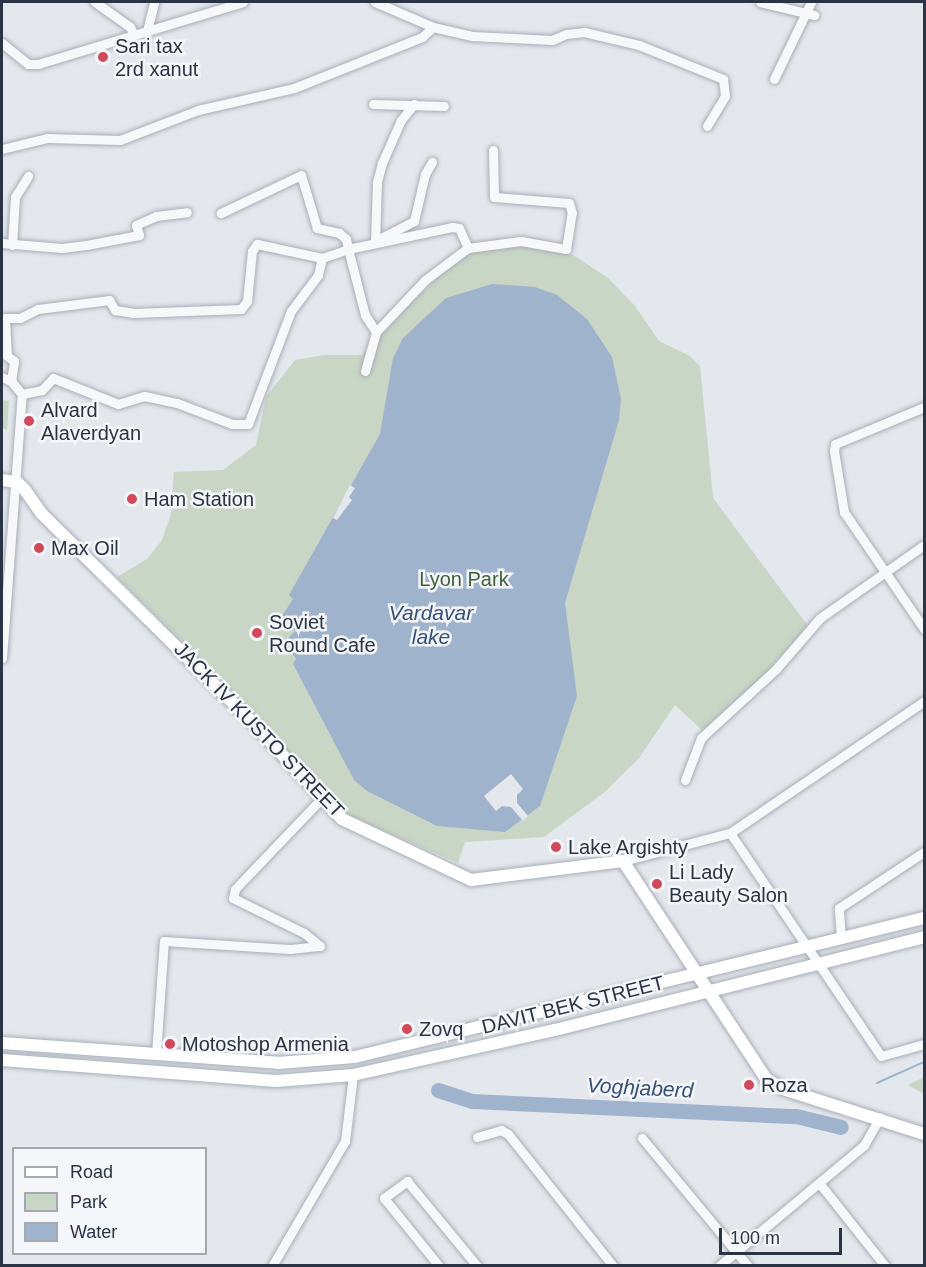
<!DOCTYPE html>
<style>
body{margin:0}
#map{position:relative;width:926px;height:1267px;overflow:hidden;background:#e4e7ec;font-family:Helvetica,sans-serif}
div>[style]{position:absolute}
.green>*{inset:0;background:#c9d6c5}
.water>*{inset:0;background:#9fb4cc}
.pier>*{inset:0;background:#e4e7ec}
.stream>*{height:2px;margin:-1px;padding:0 1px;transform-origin:1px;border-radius:1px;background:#9fb4cc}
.river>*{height:15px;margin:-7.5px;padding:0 7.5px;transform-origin:7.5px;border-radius:7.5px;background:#9fb4cc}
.roads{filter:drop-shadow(0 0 2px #a9aeb7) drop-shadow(0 0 2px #a9aeb7)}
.minor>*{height:9px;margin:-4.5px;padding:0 4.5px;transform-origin:4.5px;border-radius:4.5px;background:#f7f8fa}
.major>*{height:12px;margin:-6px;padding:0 6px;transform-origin:6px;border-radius:6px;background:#fff}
.dots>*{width:16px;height:16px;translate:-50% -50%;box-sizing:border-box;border:3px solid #f4f6f9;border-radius:50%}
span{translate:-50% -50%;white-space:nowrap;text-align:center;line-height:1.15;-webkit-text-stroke:5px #f4f6f9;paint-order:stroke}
.poi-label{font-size:20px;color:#2b3445}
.left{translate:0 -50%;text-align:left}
.park-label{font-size:20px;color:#3f6138}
.street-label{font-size:20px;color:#2b3445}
.water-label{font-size:21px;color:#34527a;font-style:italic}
.frame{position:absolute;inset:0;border:3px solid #2b3445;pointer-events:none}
.legend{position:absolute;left:12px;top:1147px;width:195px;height:108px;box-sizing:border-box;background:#f4f6f9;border:2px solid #a4a8b1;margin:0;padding:8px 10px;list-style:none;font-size:18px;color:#2b3445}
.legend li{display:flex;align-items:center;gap:12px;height:30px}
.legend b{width:30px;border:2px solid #a4a8b1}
.scale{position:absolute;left:719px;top:1228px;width:123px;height:27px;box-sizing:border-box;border:3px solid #2b3445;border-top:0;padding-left:8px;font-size:18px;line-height:21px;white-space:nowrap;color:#2b3445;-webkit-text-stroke:4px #f4f6f9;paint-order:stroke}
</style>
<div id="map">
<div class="green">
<i style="clip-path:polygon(542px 245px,573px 255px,608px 278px,635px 306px,659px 341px,690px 356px,700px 366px,713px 498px,808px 626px,758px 681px,702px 730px,675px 705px,639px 758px,606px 791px,544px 837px,465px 842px,458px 863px,345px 814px,224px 683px,117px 577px,147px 559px,162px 540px,171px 514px,174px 472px,223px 470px,256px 445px,266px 397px,295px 360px,324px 355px,362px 355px,409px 305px,450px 266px,472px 252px,494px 246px)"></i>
<i style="clip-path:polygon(2px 400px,9px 401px,7px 430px,2px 428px)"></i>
<i style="clip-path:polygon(924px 1077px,924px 1094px,908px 1085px)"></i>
</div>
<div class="water">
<i style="clip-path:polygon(492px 284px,535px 287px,557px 295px,587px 319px,612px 357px,621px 399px,619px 420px,565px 603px,577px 696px,540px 806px,505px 832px,437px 826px,367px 791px,354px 780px,293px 664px,296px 659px,285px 642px,295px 631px,282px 616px,293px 599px,289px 595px,380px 434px,393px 358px,403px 338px,446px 298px)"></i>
</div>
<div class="pier">
<i style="clip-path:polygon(350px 485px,355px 488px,349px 497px,352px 500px,337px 520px,333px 518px)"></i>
<i style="clip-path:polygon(511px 774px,523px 789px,517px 795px,517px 803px,528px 816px,523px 821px,511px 807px,502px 806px,496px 811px,484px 796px)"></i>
</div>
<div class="stream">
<i style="left:877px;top:1083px;width:51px;rotate:-24.1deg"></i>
</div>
<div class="river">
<i style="left:438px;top:1090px;width:36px;rotate:18deg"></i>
<i style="left:472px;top:1101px;width:324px;rotate:2.7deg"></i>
<i style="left:796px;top:1116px;width:46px;rotate:13.7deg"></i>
</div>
<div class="roads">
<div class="minor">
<i style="left:95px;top:2px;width:43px;rotate:35.5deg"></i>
<i style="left:130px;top:27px;width:9px;rotate:63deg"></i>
<i style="left:375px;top:2px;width:63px;rotate:23.3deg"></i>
<i style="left:433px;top:27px;width:40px;rotate:13deg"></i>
<i style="left:472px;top:36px;width:80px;rotate:2.9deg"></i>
<i style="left:552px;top:40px;width:15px;rotate:-23deg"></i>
<i style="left:566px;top:34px;width:18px;rotate:-6deg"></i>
<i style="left:584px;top:32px;width:57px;rotate:13.3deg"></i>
<i style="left:639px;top:45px;width:91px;rotate:22deg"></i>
<i style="left:723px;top:79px;width:17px;rotate:83deg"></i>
<i style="left:725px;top:96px;width:35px;rotate:121deg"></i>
<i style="left:760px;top:2px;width:56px;rotate:13.5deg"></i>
<i style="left:147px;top:31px;width:30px;rotate:-76deg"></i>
<i style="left:2px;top:43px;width:33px;rotate:39deg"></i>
<i style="left:28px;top:64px;width:10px"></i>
<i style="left:38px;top:64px;width:214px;rotate:-16.8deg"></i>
<i style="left:774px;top:79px;width:85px;rotate:-64.3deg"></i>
<i style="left:373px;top:104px;width:71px;rotate:1.6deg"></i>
<i style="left:414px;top:104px;width:21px;rotate:129deg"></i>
<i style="left:401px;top:120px;width:47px;rotate:113.8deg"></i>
<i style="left:382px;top:163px;width:20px;rotate:105deg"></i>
<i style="left:377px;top:182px;width:59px;rotate:91.9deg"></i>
<i style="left:375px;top:241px;width:44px;rotate:-27.1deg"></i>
<i style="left:414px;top:221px;width:48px;rotate:-76.8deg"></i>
<i style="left:425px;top:174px;width:14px;rotate:-60deg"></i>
<i style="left:2px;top:149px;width:46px;rotate:-13.7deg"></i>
<i style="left:47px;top:138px;width:73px;rotate:1.6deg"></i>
<i style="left:120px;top:140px;width:84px;rotate:-21deg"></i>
<i style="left:198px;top:110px;width:98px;rotate:-12.9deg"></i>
<i style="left:294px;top:88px;width:138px;rotate:-21.7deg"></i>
<i style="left:422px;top:37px;width:15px;rotate:-42deg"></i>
<i style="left:2px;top:243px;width:60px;rotate:4.8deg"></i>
<i style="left:62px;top:248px;width:24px;rotate:-7deg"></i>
<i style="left:86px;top:245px;width:54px;rotate:-10.7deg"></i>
<i style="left:139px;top:235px;width:10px;rotate:-107deg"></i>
<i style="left:136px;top:225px;width:22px;rotate:-24deg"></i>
<i style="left:156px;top:216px;width:31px;rotate:-7deg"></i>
<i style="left:12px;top:245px;width:48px;rotate:-86.4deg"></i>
<i style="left:15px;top:197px;width:25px;rotate:-58deg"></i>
<i style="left:376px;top:332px;width:20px;rotate:-123deg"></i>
<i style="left:365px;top:315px;width:68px;rotate:-104.4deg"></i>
<i style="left:348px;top:249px;width:106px;rotate:-11.9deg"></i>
<i style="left:452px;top:227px;width:7px;rotate:8deg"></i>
<i style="left:459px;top:228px;width:22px;rotate:66deg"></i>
<i style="left:365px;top:371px;width:41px;rotate:-74.2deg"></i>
<i style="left:376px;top:332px;width:71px;rotate:-46.7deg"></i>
<i style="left:425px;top:280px;width:54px;rotate:-36.7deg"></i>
<i style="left:468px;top:248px;width:53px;rotate:-7.5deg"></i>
<i style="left:521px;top:241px;width:46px;rotate:10.1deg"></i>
<i style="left:566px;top:249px;width:36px;rotate:-81deg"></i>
<i style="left:572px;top:213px;width:10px;rotate:-107deg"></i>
<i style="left:569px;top:203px;width:75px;rotate:-175.4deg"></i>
<i style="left:494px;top:197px;width:47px;rotate:-91.2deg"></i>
<i style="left:2px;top:377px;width:10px;rotate:24deg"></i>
<i style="left:11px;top:381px;width:17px;rotate:50deg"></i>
<i style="left:11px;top:381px;width:20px;rotate:-81deg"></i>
<i style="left:14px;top:361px;width:9px;rotate:-144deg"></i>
<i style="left:7px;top:356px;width:38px;rotate:-93deg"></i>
<i style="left:5px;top:318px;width:15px"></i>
<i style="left:20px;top:318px;width:20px;rotate:-27deg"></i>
<i style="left:38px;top:309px;width:72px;rotate:-7.2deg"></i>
<i style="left:109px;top:300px;width:12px;rotate:59deg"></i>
<i style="left:115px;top:310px;width:19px;rotate:9deg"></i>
<i style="left:134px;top:313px;width:107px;rotate:-2.1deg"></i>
<i style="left:241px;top:309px;width:10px;rotate:-53deg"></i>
<i style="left:247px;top:301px;width:50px;rotate:-84.3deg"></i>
<i style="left:252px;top:251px;width:9px;rotate:-54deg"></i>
<i style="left:257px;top:244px;width:66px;rotate:12.2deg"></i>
<i style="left:322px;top:258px;width:28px;rotate:-19deg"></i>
<i style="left:348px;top:249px;width:10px;rotate:-101deg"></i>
<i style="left:346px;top:239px;width:9px;rotate:-139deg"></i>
<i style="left:339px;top:233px;width:23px;rotate:-167deg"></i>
<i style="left:317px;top:228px;width:55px;rotate:-106.8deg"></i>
<i style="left:301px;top:175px;width:89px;rotate:154.6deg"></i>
<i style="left:22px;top:394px;width:20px;rotate:-11deg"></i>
<i style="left:42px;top:390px;width:16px;rotate:-47deg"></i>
<i style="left:53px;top:378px;width:70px;rotate:21.8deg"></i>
<i style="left:118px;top:404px;width:27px;rotate:-17deg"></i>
<i style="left:144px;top:396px;width:34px;rotate:12deg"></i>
<i style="left:177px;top:403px;width:59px;rotate:20.9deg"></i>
<i style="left:232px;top:424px;width:16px"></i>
<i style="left:248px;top:424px;width:121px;rotate:-69.2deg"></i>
<i style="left:291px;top:311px;width:45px;rotate:-53.1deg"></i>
<i style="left:318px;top:275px;width:17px;rotate:-77deg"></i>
<i style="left:924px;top:407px;width:96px;rotate:157.4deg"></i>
<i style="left:835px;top:444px;width:7px;rotate:98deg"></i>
<i style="left:834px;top:451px;width:62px;rotate:80.7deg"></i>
<i style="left:844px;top:512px;width:142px;rotate:55.6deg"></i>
<i style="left:2px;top:658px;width:265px;rotate:-85.7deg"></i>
<i style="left:685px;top:780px;width:45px;rotate:-69.1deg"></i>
<i style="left:701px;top:738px;width:102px;rotate:-42.6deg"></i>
<i style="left:776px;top:669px;width:67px;rotate:-49.2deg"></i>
<i style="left:820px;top:618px;width:127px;rotate:-35.1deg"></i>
<i style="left:730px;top:833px;width:269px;rotate:55.9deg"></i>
<i style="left:881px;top:1056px;width:45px;rotate:-15.6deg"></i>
<i style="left:623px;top:861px;width:111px;rotate:-14.7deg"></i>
<i style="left:730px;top:833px;width:235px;rotate:-34.2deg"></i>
<i style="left:841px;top:939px;width:31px;rotate:-94deg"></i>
<i style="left:839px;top:908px;width:102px;rotate:-33.4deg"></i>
<i style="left:156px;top:1054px;width:113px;rotate:-86deg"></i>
<i style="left:164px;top:941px;width:126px;rotate:3.6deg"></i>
<i style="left:290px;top:949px;width:30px;rotate:-6deg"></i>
<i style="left:320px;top:946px;width:21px;rotate:-141deg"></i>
<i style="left:304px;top:933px;width:79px;rotate:-153.8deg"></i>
<i style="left:233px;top:898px;width:9px;rotate:-77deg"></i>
<i style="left:235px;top:889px;width:127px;rotate:-46.3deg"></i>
<i style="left:477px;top:1137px;width:25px;rotate:-16deg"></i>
<i style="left:501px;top:1130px;width:8px;rotate:30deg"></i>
<i style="left:508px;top:1134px;width:169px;rotate:51.5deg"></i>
<i style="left:642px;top:1138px;width:166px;rotate:50.4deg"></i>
<i style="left:820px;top:1184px;width:105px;rotate:51.6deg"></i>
<i style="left:272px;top:1266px;width:145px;rotate:-59.7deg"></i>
<i style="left:345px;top:1141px;width:66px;rotate:-83.1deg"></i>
<i style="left:439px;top:1266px;width:87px;rotate:-129deg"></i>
<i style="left:384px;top:1198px;width:29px;rotate:-36deg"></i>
<i style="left:407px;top:1181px;width:110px;rotate:50.5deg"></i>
<i style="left:719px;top:1266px;width:189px;rotate:-39.8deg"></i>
<i style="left:864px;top:1145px;width:32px;rotate:-60deg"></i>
</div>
<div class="major">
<i style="left:2px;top:480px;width:15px;rotate:8deg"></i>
<i style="left:17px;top:482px;width:11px;rotate:45deg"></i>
<i style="left:25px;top:490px;width:28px;rotate:55deg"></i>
<i style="left:41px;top:513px;width:300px;rotate:44.7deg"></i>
<i style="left:254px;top:724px;width:129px;rotate:47.2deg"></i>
<i style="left:342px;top:819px;width:143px;rotate:25.3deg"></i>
<i style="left:471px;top:880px;width:153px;rotate:-7.1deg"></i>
<i style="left:623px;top:861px;width:261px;rotate:56.7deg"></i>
<i style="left:766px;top:1079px;width:20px;rotate:30deg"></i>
<i style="left:783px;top:1089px;width:148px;rotate:17.7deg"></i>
<i style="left:2px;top:1043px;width:277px;rotate:4.1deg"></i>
<i style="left:278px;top:1063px;width:77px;rotate:-4.5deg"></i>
<i style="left:355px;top:1057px;width:586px;rotate:-13.73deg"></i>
<i style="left:2px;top:1060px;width:275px;rotate:4.4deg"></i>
<i style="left:276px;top:1081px;width:77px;rotate:-4.5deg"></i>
<i style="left:353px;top:1075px;width:207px;rotate:-12.6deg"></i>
<i style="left:555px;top:1030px;width:381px;rotate:-14.1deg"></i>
</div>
</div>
<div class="dots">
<i style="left:103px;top:57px;background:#d1495b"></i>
<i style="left:29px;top:421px;background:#d1495b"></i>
<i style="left:132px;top:499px;background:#d1495b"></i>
<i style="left:39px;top:548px;background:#d1495b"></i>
<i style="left:257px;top:633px;background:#d1495b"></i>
<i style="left:556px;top:847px;background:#d1495b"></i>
<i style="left:657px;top:884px;background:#d1495b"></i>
<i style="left:407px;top:1029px;background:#d1495b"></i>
<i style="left:170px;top:1044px;background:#d1495b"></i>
<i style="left:749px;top:1085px;background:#d1495b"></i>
</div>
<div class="poi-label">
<span class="left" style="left:115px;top:58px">Sari tax<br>2rd xanut</span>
<span class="left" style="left:41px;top:422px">Alvard<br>Alaverdyan</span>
<span class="left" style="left:144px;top:499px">Ham Station</span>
<span class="left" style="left:51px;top:548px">Max Oil</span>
<span class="left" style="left:269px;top:634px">Soviet<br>Round Cafe</span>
<span class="left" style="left:568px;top:847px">Lake Argishty</span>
<span class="left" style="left:669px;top:884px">Li Lady<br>Beauty Salon</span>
<span class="left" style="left:419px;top:1029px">Zovq</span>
<span class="left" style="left:182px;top:1044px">Motoshop Armenia</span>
<span class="left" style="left:761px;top:1085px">Roza</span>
</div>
<div class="park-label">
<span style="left:464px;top:579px">Lyon Park</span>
</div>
<div class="street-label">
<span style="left:259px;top:730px;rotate:46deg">JACK IV KUSTO STREET</span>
<span style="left:573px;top:1005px;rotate:-14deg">DAVIT BEK STREET</span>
</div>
<div class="water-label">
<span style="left:431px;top:625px">Vardavar<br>lake</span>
<span style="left:640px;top:1088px;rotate:3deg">Voghjaberd</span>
</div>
<div class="frame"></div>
<ul class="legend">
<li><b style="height:8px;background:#fff"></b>Road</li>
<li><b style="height:16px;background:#c9d6c5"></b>Park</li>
<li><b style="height:16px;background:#9fb4cc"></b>Water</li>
</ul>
<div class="scale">100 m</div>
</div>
